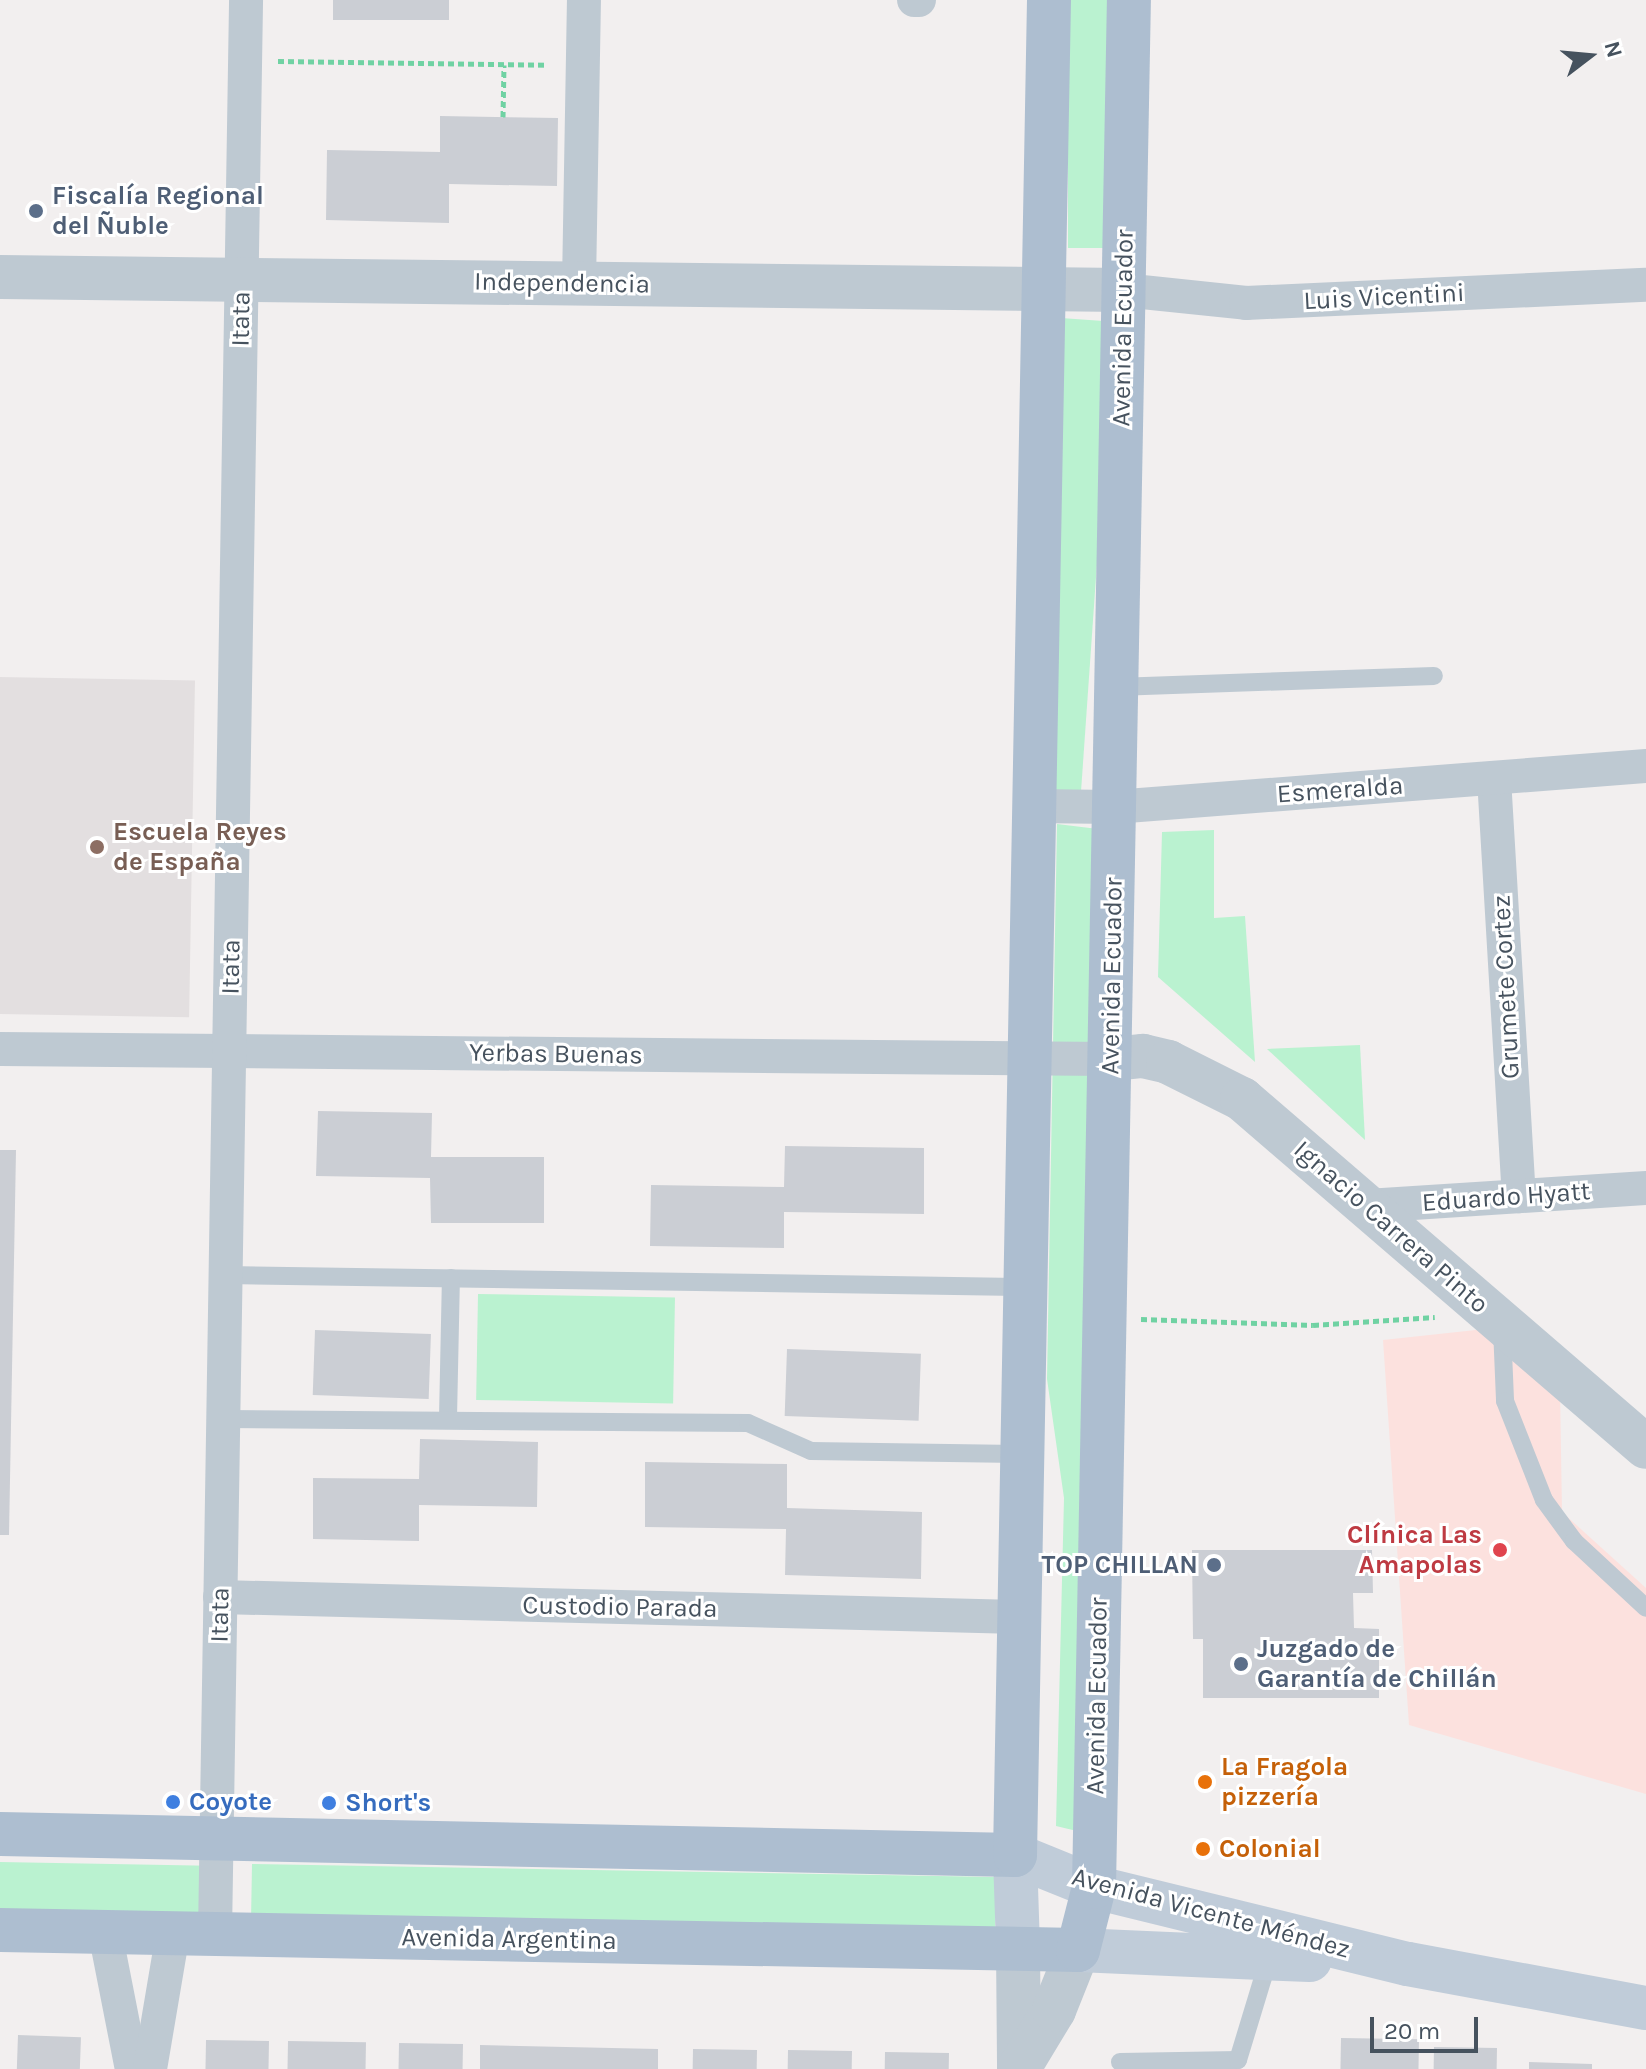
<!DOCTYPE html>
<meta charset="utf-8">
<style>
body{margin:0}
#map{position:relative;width:1646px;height:2069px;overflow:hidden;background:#f2efef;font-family:Karla,sans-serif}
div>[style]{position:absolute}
.education>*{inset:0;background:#e3dfe0;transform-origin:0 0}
.medical>*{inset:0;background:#fce1de}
.green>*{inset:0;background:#baf2d0;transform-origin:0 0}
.building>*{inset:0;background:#cbced4;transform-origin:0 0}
.path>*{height:5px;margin-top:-2.5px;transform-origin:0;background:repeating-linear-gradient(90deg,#70d2a3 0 6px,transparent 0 10px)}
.service>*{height:18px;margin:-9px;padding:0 9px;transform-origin:9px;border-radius:9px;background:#bec9d2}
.minor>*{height:34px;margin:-17px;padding:0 17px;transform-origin:17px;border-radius:17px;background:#bec9d2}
.tertiary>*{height:44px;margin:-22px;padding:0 22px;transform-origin:22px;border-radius:22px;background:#bec9d2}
.secondary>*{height:44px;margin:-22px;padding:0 22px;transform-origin:22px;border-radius:22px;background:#c0ccd9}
.primary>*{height:44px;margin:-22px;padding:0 22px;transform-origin:22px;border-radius:22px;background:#adbed0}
.dots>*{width:22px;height:22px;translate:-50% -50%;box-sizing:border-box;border:4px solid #fff;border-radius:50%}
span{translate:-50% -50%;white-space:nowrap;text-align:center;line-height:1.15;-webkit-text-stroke:6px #fff;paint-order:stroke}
.service-label{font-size:26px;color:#4e5e75;font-weight:700}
.left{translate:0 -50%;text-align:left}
.right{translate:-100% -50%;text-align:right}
.street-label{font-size:26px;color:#46525e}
.education-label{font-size:26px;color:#785e54;font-weight:700}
.health-label{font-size:26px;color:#be3a42;font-weight:700}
.food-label{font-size:26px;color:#c56008;font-weight:700}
.shop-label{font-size:26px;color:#366cbe;font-weight:700}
.north{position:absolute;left:1550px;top:16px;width:80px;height:80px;-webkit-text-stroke:6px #fff;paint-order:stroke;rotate:74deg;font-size:22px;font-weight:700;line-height:32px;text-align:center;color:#46525e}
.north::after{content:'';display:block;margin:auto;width:28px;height:36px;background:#46525e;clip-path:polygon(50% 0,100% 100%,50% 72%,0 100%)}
.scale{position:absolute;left:1370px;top:2017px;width:108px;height:36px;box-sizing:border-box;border:4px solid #46525e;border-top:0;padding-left:10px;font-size:24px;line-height:28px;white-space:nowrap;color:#46525e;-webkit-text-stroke:6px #fff;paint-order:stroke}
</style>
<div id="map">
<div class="education">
<i style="left:0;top:677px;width:195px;height:337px;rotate:1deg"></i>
</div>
<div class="medical">
<i style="clip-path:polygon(1485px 1329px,1560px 1390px,1562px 1512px,1646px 1588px,1646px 1794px,1409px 1725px,1383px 1340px)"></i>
</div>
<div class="green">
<i style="left:1068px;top:0;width:52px;height:248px"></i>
<i style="left:1061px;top:318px;width:53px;height:472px;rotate:4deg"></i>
<i style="clip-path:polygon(1057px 824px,1098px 829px,1081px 1832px,1056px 1826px,1064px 1498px,1047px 1379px)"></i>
<i style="clip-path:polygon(1214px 830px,1214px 918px,1245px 916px,1255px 1062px,1158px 977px,1162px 832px)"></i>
<i style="clip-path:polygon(1360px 1045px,1365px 1140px,1267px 1049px)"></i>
<i style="left:478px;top:1294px;width:197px;height:106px;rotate:1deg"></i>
<i style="left:0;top:1862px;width:209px;height:56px;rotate:1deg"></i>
<i style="left:252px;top:1864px;width:744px;height:57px;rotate:1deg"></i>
</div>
<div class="building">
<i style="left:333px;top:0;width:116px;height:20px"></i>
<i style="clip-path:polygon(440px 116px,558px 118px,557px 186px,449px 184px,449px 223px,326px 220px,327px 150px,440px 152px)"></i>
<i style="clip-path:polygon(318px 1111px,432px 1113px,431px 1157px,544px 1157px,544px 1223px,431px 1223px,430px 1178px,316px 1176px)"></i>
<i style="clip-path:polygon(785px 1146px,924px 1148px,924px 1214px,784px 1212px,784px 1248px,650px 1246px,651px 1185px,784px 1187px)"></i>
<i style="clip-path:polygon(0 1150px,16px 1150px,9px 1535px,0 1535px)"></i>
<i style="left:315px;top:1330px;width:116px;height:65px;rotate:2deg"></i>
<i style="left:787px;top:1349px;width:134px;height:67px;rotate:2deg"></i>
<i style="clip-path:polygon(420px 1439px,538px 1442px,537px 1507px,419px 1505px,419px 1541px,313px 1539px,313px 1478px,419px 1479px)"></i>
<i style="clip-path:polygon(645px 1462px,787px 1464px,787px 1508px,922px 1512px,921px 1579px,785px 1575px,786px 1529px,645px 1527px)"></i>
<i style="clip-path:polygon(1192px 1550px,1372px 1550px,1373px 1593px,1353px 1593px,1354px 1628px,1379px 1629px,1379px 1698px,1203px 1698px,1203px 1639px,1193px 1639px)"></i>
<i style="left:18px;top:2035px;width:63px;height:34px;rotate:2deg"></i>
<i style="left:1341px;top:2038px;width:78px;height:31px;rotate:1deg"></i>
<i style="left:206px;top:2040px;width:63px;height:29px;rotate:1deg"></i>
<i style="left:288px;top:2041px;width:78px;height:28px;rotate:1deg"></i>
<i style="left:399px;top:2043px;width:64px;height:26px;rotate:1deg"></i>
<i style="clip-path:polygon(480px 2045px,658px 2049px,658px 2069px,480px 2069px)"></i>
<i style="left:1434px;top:2047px;width:63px;height:22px;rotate:1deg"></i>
<i style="left:693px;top:2049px;width:64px;height:20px;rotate:1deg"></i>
<i style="left:788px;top:2050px;width:64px;height:19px;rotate:1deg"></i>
<i style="left:885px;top:2052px;width:64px;height:17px;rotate:1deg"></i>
<i style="clip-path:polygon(1529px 2062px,1592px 2064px,1592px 2069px,1529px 2069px)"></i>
</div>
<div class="path">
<i style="left:278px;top:61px;width:270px;rotate:0.8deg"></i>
<i style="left:503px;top:117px;width:52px;rotate:-88.9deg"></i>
<i style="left:1141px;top:1319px;width:172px;rotate:2deg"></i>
<i style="left:1313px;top:1325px;width:122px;rotate:-3.8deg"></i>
</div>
<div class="service">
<i style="left:1116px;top:687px;width:318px;rotate:-2deg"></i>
<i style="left:226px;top:1275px;width:799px;rotate:0.86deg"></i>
<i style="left:1502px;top:1328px;width:73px;rotate:87.6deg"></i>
<i style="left:1505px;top:1401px;width:106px;rotate:68.5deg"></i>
<i style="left:1544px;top:1500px;width:51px;rotate:53.8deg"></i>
<i style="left:1574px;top:1541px;width:98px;rotate:42.9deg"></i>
<i style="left:448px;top:1418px;width:140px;rotate:-88.8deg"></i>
<i style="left:224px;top:1419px;width:524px;rotate:0.44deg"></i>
<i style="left:748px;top:1423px;width:69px;rotate:24deg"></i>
<i style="left:811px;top:1451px;width:211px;rotate:0.8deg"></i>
<i style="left:1120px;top:2062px;width:118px;rotate:-1deg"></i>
<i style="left:1238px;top:2060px;width:107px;rotate:-73.1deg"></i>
</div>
<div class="minor">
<i style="left:914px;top:0;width:5px"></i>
<i style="left:579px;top:284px;width:284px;rotate:-89deg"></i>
<i style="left:1123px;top:290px;width:124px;rotate:6deg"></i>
<i style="left:1246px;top:303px;width:400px;rotate:-2.6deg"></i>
<i style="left:1494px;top:778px;width:419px;rotate:86.6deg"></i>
<i style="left:1033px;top:806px;width:81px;rotate:0.7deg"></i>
<i style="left:1114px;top:807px;width:534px;rotate:-4.41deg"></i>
<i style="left:0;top:1049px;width:1112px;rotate:0.52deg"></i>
<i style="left:1367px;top:1206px;width:280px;rotate:-3.7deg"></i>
<i style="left:220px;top:1597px;width:799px;rotate:1.43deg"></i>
<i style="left:105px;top:1932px;width:140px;rotate:78.9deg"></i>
<i style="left:215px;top:1934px;width:1934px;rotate:-89.08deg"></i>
<i style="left:150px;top:2069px;width:138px;rotate:-80.4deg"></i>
</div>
<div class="tertiary">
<i style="left:0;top:277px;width:1123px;rotate:0.66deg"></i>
<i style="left:1112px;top:1059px;width:31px;rotate:-6deg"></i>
<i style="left:1143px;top:1056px;width:26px;rotate:13deg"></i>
<i style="left:1168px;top:1062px;width:83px;rotate:26.6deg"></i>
<i style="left:1242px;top:1099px;width:533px;rotate:40.74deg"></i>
<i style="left:1018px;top:1947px;width:122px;rotate:89.5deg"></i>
<i style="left:1019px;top:2068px;width:68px;rotate:-58.9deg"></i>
<i style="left:1054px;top:2010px;width:65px;rotate:-68.2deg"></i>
</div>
<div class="secondary">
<i style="left:1018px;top:1947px;width:92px;rotate:-91.9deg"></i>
<i style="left:1015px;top:1855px;width:85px;rotate:22.1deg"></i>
<i style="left:1094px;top:1887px;width:323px;rotate:13.8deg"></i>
<i style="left:1408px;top:1964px;width:242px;rotate:10.5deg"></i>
<i style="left:1078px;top:1950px;width:232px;rotate:2.5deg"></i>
</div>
<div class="primary">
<i style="left:0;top:1834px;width:1015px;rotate:1.19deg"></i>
<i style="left:1015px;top:1855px;width:1855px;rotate:-88.95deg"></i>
<i style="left:0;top:1930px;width:1078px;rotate:1.06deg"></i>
<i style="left:1078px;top:1950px;width:65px;rotate:-75.7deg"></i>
<i style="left:1094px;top:1887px;width:1887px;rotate:-88.94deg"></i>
</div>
<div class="dots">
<i style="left:36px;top:211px;background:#5c6f8a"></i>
<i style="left:97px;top:847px;background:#8d6e63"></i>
<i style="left:1500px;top:1550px;background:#e0444e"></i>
<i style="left:1214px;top:1565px;background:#5c6f8a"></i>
<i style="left:1241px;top:1664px;background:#5c6f8a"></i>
<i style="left:1205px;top:1782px;background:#e8710a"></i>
<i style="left:173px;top:1802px;background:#3f7fe0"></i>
<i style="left:329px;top:1803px;background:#3f7fe0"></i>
<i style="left:1203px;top:1849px;background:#e8710a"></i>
</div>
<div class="service-label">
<span class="left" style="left:52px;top:211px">Fiscalía Regional<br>del Ñuble</span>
<span class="right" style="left:1198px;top:1565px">TOP CHILLAN</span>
<span class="left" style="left:1257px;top:1664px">Juzgado de<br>Garantía de Chillán</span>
</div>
<div class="street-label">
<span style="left:562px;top:283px;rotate:1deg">Independencia</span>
<span style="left:1384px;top:297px;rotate:-3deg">Luis Vicentini</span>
<span style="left:241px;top:319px;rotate:-89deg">Itata</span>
<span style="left:1123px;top:328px;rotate:-89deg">Avenida Ecuador</span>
<span style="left:1340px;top:790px;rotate:-4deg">Esmeralda</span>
<span style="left:231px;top:967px;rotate:-89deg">Itata</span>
<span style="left:1112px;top:976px;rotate:-89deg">Avenida Ecuador</span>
<span style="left:1506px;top:987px;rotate:-93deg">Grumete Cortez</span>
<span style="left:556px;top:1054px;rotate:1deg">Yerbas Buenas</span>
<span style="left:1506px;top:1197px;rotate:-4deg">Eduardo Hyatt</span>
<span style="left:1391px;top:1227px;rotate:41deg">Ignacio Carrera Pinto</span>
<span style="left:620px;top:1607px;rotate:1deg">Custodio Parada</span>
<span style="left:220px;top:1615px;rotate:-89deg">Itata</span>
<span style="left:1097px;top:1696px;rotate:-89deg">Avenida Ecuador</span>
<span style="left:1211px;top:1913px;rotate:15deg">Avenida Vicente Méndez</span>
<span style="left:509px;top:1939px;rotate:1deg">Avenida Argentina</span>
</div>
<div class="education-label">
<span class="left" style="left:113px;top:847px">Escuela Reyes<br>de España</span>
</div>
<div class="health-label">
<span class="right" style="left:1482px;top:1550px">Clínica Las<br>Amapolas</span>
</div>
<div class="food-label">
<span class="left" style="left:1221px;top:1782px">La Fragola<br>pizzería</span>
<span class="left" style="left:1219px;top:1849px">Colonial</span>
</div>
<div class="shop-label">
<span class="left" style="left:189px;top:1802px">Coyote</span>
<span class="left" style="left:345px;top:1803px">Short's</span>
</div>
<div class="north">N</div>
<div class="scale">20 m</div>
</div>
